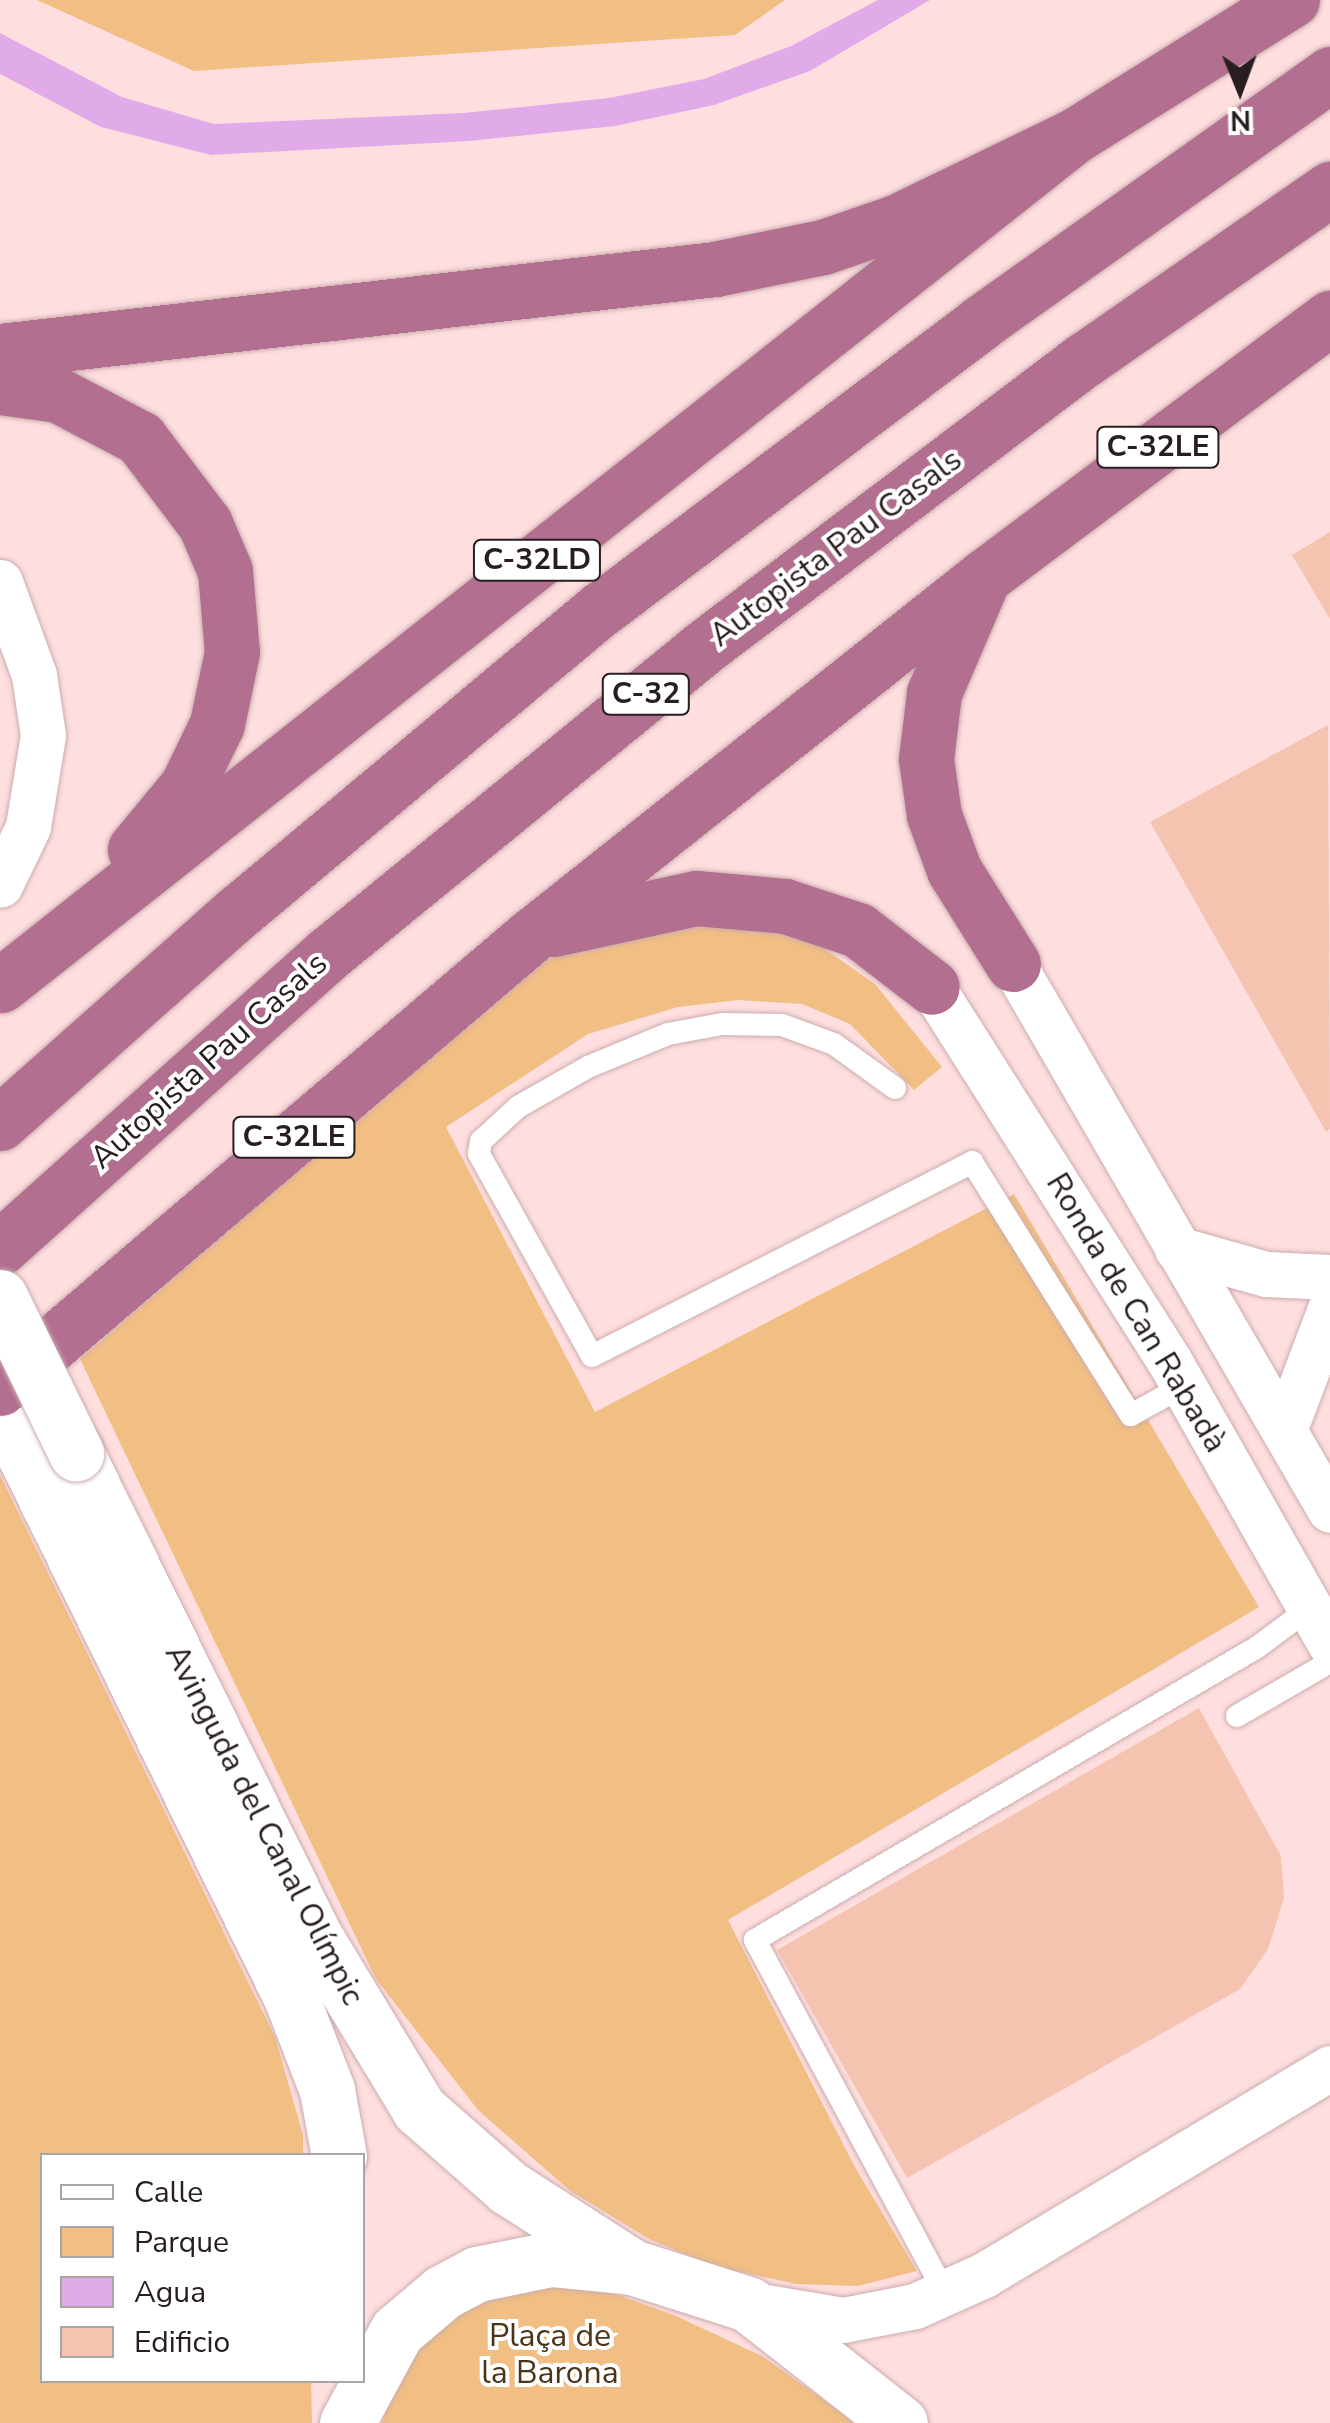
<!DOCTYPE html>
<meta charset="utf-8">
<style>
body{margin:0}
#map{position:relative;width:1330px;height:2423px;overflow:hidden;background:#fededf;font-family:"Nunito Sans",sans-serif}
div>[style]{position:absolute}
.green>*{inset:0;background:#f1be83}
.water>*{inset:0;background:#e1abe9}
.building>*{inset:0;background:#f5c4b1}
.roads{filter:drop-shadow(0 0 2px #cbadae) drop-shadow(0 0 2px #cbadae)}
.lane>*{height:22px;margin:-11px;padding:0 11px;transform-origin:11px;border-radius:11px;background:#fff}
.street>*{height:45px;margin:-22.5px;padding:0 22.5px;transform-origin:22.5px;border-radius:22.5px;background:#fff}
.secondary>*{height:55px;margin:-27.5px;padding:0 27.5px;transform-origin:27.5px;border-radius:27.5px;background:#fff}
.highway>*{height:55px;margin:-27.5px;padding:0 27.5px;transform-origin:27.5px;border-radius:27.5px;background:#b26f90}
.bridges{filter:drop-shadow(0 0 2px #cbadae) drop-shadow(0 0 2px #cbadae)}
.secondary-bridge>*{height:55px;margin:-27.5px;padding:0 27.5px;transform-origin:27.5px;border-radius:27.5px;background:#fff}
span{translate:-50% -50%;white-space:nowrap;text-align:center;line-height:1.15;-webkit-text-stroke:8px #fff;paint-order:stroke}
.shield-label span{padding:2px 8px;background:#fff;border:2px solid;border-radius:8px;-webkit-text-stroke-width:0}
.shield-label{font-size:30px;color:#291e1f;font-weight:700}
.street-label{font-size:32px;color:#291e1f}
.park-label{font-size:32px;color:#4b3418}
.legend{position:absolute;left:40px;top:2153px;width:325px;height:230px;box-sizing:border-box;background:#fff;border:2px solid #a9a5a5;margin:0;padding:12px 18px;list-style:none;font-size:30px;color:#291e1f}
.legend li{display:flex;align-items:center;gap:20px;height:50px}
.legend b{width:50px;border:2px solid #a9a5a5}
.north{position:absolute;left:1190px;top:40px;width:100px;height:100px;-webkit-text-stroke:8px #fff;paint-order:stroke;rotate:179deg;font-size:28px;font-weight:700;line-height:40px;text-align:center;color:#291e1f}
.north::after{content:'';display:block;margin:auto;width:35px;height:45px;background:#291e1f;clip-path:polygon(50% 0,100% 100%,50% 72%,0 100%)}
</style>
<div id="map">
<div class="green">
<i style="clip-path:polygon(37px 0,785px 0,735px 35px,194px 71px)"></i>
<i style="clip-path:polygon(703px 924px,753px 926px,822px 947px,875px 984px,942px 1067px,914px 1090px,850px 1024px,802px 1004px,738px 1000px,678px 1007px,588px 1034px,446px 1127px,595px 1412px,1014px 1194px,1259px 1607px,728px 1920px,856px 2169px,917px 2271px,858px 2286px,796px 2284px,714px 2266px,649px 2239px,569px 2190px,478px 2110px,376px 1979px,80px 1359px,537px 964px,589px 942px)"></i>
<i style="clip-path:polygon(0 1475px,275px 2037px,303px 2135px,303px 2155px,42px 2156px,42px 2380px,311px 2381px,312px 2423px,0 2423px)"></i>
<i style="clip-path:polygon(547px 2287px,610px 2292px,676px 2316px,762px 2356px,856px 2423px,382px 2423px,398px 2373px,432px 2331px,485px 2300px)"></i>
</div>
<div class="water">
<i style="clip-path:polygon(878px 0,930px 0,810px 71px,714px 105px,615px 126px,469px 141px,211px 155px,101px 127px,0 74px,0 33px,122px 97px,214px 124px,463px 113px,609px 98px,704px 79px,791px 46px)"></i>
</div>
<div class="building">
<i style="clip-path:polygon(1330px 532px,1330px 619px,1292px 555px)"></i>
<i style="clip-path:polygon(1328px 725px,1330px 1129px,1326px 1132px,1150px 822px)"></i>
<i style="clip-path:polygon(1199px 1708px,1281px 1856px,1284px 1898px,1268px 1949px,1240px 1989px,907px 2178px,777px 1950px)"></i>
</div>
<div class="roads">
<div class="lane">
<i style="left:895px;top:1088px;width:75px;rotate:-144.2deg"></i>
<i style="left:834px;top:1044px;width:55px;rotate:-159.9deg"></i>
<i style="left:782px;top:1025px;width:60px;rotate:-179deg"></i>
<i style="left:722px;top:1024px;width:55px;rotate:169.5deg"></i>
<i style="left:668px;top:1034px;width:87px;rotate:157.6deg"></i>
<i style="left:588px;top:1067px;width:81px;rotate:150.3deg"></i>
<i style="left:518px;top:1107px;width:50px;rotate:137.4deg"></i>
<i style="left:481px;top:1141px;width:13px;rotate:99deg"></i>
<i style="left:479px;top:1154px;width:231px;rotate:60.8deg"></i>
<i style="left:592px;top:1356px;width:427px;rotate:-27deg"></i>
<i style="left:972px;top:1162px;width:299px;rotate:57.9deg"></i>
<i style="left:1131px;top:1415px;width:60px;rotate:-29.1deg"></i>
<i style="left:1237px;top:1716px;width:108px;rotate:-30.1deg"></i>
<i style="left:945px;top:2293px;width:401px;rotate:-118.3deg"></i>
<i style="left:755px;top:1940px;width:580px;rotate:-30.24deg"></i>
<i style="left:1256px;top:1648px;width:67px;rotate:-36.5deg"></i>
</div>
<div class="street">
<i style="left:0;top:582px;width:99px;rotate:69.9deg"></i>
<i style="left:34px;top:675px;width:61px;rotate:81.5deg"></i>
<i style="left:43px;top:735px;width:93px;rotate:99.3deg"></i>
<i style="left:28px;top:827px;width:64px;rotate:115.8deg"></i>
<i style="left:1013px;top:964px;width:631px;rotate:59.86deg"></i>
<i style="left:932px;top:987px;width:444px;rotate:57.6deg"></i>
<i style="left:1170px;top:1362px;width:324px;rotate:60.4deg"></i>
<i style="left:1177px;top:1249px;width:92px;rotate:15.7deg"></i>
<i style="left:1266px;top:1274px;width:64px;rotate:2.7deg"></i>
<i style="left:1285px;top:1428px;width:127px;rotate:-69.3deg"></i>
<i style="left:748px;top:2304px;width:96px;rotate:9.6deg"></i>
<i style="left:843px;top:2320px;width:73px;rotate:-11deg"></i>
<i style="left:915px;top:2306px;width:76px;rotate:-24.2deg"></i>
<i style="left:984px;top:2275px;width:403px;rotate:-30.9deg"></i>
</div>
<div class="secondary">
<i style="left:0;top:1405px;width:660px;rotate:63.82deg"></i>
<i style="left:291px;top:1997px;width:100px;rotate:68.8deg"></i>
<i style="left:327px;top:2090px;width:67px;rotate:79.7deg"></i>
<i style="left:76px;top:1453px;width:540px;rotate:63.72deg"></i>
<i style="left:315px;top:1937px;width:201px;rotate:58.8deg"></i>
<i style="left:419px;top:2109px;width:120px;rotate:41.3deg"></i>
<i style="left:509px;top:2188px;width:146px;rotate:32.7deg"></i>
<i style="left:347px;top:2423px;width:105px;rotate:-61.5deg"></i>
<i style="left:397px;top:2331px;width:60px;rotate:-40.3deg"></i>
<i style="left:443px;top:2292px;width:38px;rotate:-28deg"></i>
<i style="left:477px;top:2274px;width:76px;rotate:-11.5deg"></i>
<i style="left:551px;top:2259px;width:81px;rotate:5.6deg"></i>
<i style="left:632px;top:2267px;width:122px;rotate:17.7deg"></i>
<i style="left:748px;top:2304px;width:193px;rotate:38.1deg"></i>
</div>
<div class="highway">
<i style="left:0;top:351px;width:720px;rotate:-6.54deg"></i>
<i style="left:715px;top:269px;width:110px;rotate:-11.5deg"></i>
<i style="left:823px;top:247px;width:77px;rotate:-18.9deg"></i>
<i style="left:896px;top:222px;width:198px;rotate:-25.8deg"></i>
<i style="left:1074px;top:136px;width:257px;rotate:-32deg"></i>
<i style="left:0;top:387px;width:59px;rotate:7.9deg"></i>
<i style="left:58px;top:395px;width:93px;rotate:27.7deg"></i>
<i style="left:140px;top:438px;width:108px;rotate:52.9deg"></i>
<i style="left:205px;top:524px;width:51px;rotate:66.9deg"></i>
<i style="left:225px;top:571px;width:81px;rotate:85.1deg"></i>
<i style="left:232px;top:652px;width:74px;rotate:101.8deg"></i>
<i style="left:217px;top:724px;width:69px;rotate:115.8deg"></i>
<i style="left:187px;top:786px;width:82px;rotate:129.5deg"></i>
<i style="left:979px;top:588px;width:114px;rotate:113.2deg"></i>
<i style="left:934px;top:693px;width:66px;rotate:96.9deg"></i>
<i style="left:926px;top:759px;width:57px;rotate:81.9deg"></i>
<i style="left:934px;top:815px;width:59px;rotate:70deg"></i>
<i style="left:954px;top:870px;width:111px;rotate:57.9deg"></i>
<i style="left:553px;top:929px;width:146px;rotate:-12.2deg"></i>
<i style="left:696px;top:898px;width:89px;rotate:5.1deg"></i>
<i style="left:785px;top:906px;width:77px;rotate:18.2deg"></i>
<i style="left:858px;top:930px;width:93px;rotate:37.6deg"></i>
<i style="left:1px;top:985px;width:1368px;rotate:-38.35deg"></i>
<i style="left:0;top:1123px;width:318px;rotate:-41.6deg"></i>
<i style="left:238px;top:912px;width:473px;rotate:-39.9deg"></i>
<i style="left:601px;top:609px;width:475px;rotate:-37deg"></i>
<i style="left:980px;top:323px;width:430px;rotate:-35.4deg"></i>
<i style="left:0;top:1248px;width:442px;rotate:-41.9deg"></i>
<i style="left:329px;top:953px;width:479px;rotate:-39.2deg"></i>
<i style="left:700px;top:650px;width:481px;rotate:-37.1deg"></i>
<i style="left:1084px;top:360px;width:300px;rotate:-34.8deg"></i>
<i style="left:0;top:1388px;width:697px;rotate:-40.41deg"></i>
<i style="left:531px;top:936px;width:579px;rotate:-38.41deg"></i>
<i style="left:985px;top:576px;width:431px;rotate:-36.8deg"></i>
</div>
</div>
<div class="bridges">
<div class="secondary-bridge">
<i style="left:0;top:1297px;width:174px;rotate:64deg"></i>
</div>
</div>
<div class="shield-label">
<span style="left:1158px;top:447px">C-32LE</span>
<span style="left:537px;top:560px">C-32LD</span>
<span style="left:646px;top:694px">C-32</span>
<span style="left:294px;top:1137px">C-32LE</span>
</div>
<div class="street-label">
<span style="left:836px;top:548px;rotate:-37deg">Autopista Pau Casals</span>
<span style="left:209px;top:1061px;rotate:-42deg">Autopista Pau Casals</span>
<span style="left:1136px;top:1313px;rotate:59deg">Ronda de Can Rabadà</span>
<span style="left:264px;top:1825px;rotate:63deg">Avinguda del Canal Olímpic</span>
</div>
<div class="park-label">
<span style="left:550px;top:2355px">Plaça de<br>la Barona</span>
</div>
<ul class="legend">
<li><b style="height:12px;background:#fff"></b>Calle</li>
<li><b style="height:28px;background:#f1be83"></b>Parque</li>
<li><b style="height:28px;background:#e1abe9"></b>Agua</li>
<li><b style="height:28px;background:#f5c4b1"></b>Edificio</li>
</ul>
<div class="north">N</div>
</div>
